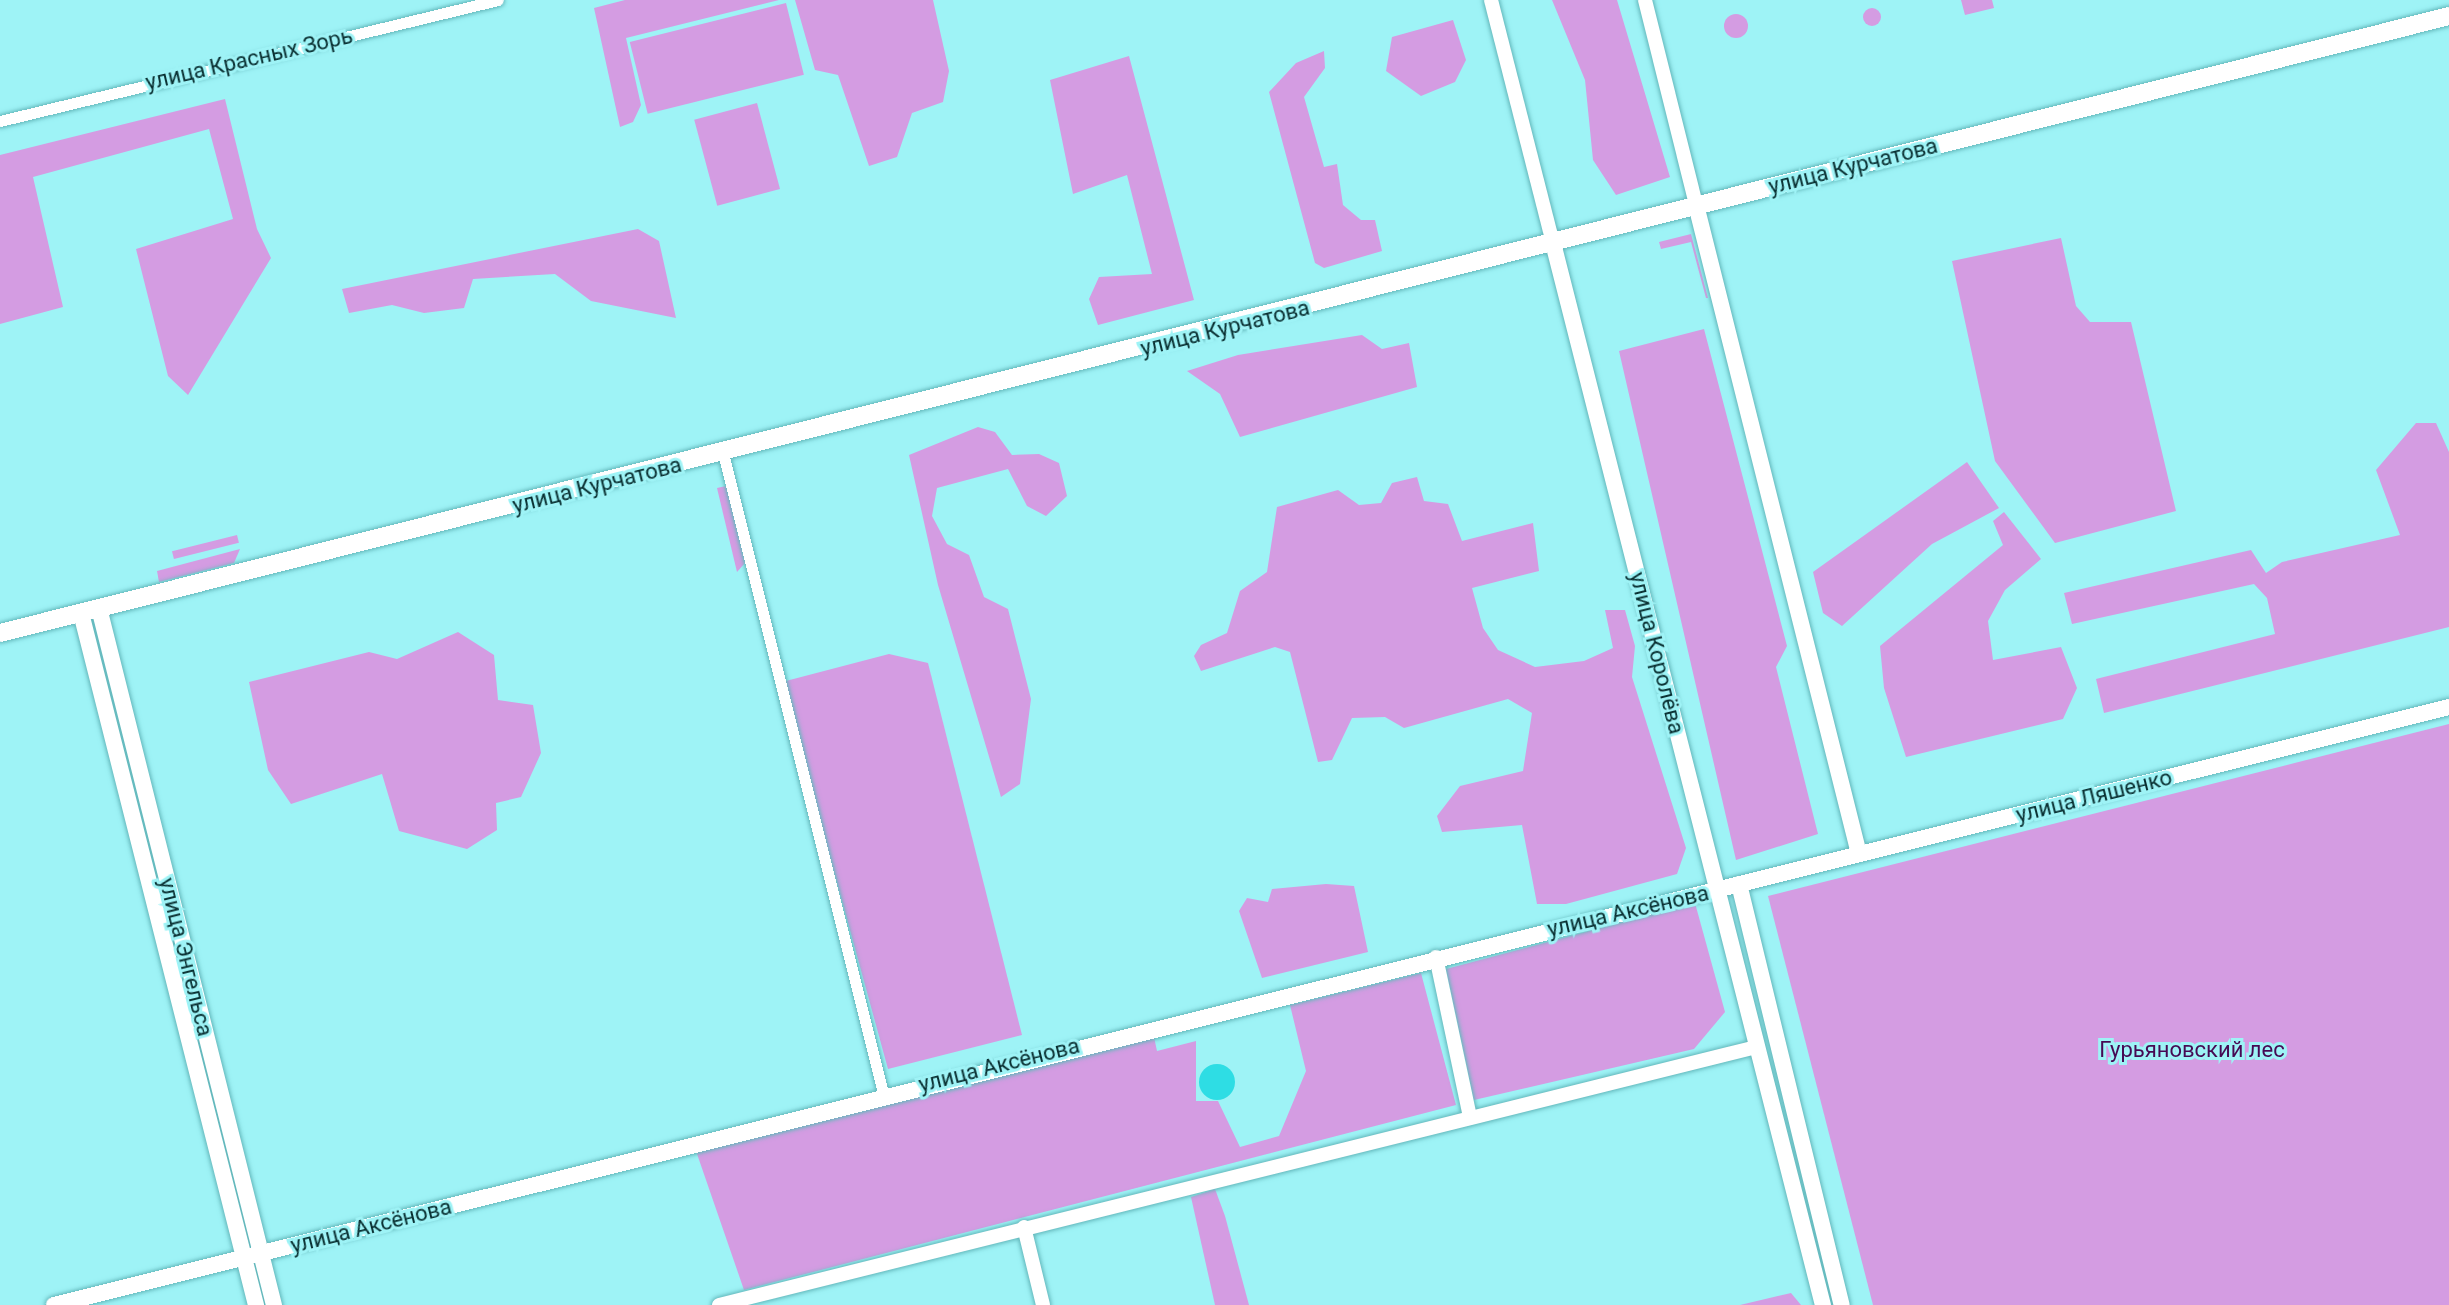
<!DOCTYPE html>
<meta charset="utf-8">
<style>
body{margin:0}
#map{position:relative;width:2449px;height:1305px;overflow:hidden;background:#9ef3f6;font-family:Roboto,sans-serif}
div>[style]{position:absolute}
.green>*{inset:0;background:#d49ce2;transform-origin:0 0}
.round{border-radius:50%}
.water>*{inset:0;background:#2edde4}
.roads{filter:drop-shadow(0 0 2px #63b7bb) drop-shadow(0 0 2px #63b7bb)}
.minor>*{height:11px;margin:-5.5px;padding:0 5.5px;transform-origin:5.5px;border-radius:5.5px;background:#fff}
.tertiary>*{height:14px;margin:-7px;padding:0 7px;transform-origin:7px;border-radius:7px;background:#fff}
.secondary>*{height:16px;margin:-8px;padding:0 8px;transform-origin:8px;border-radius:8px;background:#fff}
.primary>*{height:18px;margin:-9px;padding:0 9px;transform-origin:9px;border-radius:9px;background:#fff}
span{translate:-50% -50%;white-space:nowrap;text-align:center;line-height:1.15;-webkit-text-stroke:6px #9ef3f6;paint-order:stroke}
.street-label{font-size:22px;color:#082e30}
.park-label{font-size:22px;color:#460953}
</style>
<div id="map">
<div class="green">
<i style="clip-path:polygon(625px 0,779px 0,626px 38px,641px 105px,633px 122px,620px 127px,594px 8px)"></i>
<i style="clip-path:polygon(795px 0,933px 0,949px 71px,943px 102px,912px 113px,897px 157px,869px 166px,838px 75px,815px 70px)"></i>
<i style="clip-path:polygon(1552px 0,1617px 0,1670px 177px,1616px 195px,1593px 160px,1585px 80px)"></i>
<i style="clip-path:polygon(1961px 0,1992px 0,1994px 8px,1965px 15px)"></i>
<i style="left:786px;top:3px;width:74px;height:161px;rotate:76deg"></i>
<i class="round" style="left:1863px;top:8px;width:18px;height:18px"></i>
<i class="round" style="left:1724px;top:14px;width:24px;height:24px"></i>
<i style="clip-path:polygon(1453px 20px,1466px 60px,1455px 82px,1421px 96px,1386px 71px,1392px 37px)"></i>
<i style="clip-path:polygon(1324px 51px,1325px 68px,1304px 97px,1324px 167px,1337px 164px,1343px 205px,1361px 220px,1375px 220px,1382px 251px,1324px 268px,1315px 263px,1269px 92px,1296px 63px)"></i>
<i style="clip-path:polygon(1129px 56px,1194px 300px,1098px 325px,1089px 299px,1099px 277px,1152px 274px,1127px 175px,1073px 194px,1050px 80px)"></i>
<i style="clip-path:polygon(225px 99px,257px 229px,271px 258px,188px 395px,168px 376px,136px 249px,233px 219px,209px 129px,33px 177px,63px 307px,0 324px,0 155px)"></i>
<i style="left:757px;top:103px;width:89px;height:65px;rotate:75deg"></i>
<i style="clip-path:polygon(638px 229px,659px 241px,676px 318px,591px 301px,555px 274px,473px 279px,464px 308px,424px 313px,392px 305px,349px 313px,342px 289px)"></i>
<i style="clip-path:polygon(1691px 234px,1708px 298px,1706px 298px,1691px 242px,1661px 249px,1659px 242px)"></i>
<i style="clip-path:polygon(2061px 238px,2076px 306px,2090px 322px,2131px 322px,2176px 511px,2055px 543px,1995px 461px,1952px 261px)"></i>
<i style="clip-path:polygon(1704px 329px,1787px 646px,1776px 667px,1818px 834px,1736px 860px,1619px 351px)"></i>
<i style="clip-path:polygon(1362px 335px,1382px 349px,1409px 343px,1417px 387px,1240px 437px,1220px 394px,1187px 371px,1238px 355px)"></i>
<i style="clip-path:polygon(2416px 423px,2436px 423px,2449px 452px,2449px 627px,2104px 713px,2096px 679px,2275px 634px,2267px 598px,2254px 584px,2072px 624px,2064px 593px,2251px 550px,2266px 573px,2282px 562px,2400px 535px,2376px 470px)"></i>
<i style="clip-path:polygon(978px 427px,995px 432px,1012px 455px,1039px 454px,1059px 463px,1067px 496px,1046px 516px,1027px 506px,1008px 469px,937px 488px,932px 516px,947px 544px,969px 555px,984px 597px,1008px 609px,1031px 699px,1020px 784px,1001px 797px,938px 585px,909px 455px)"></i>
<i style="clip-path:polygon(1967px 462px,1999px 508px,1932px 544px,1842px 626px,1823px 613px,1813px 572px)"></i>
<i style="clip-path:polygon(1417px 477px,1424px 501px,1448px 504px,1462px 541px,1533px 523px,1539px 571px,1472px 588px,1483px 628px,1498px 650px,1535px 667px,1584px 661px,1613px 648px,1605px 610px,1625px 610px,1635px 646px,1632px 677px,1686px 848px,1677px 874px,1566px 904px,1537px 904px,1522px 825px,1442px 832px,1437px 816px,1460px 786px,1523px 771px,1532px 713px,1508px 699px,1404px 728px,1385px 717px,1352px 718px,1332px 760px,1318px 762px,1290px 652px,1275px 647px,1201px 671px,1194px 656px,1201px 645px,1227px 633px,1240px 591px,1267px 572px,1277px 507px,1338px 490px,1359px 505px,1381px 503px,1392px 483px)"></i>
<i style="clip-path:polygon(726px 486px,745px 563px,737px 572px,717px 488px)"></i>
<i style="clip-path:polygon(2004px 512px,2041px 559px,2005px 590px,1988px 621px,1993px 660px,2061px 647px,2077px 688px,2063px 719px,1906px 757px,1884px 688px,1880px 646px,2003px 545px,1993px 521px)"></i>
<i style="left:237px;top:535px;width:8px;height:67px;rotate:76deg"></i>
<i style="clip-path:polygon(240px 549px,234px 563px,159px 582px,157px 571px)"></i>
<i style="clip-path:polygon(458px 632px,494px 655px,498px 700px,533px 705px,541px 753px,521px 797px,496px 803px,497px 830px,467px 849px,399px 831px,382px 774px,291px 804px,268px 770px,249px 682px,369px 652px,397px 659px)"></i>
<i style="clip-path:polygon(889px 654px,928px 663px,1022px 1035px,888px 1069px,782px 682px)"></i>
<i style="clip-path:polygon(2449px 724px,2449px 1305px,1873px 1305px,1768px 896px)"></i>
<i style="clip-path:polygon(1326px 884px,1354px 886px,1368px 952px,1262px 978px,1239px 911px,1247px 898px,1268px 902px,1272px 889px)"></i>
<i style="clip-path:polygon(1695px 903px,1725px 1012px,1694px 1049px,1474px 1100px,1446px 969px)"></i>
<i style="clip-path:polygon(1421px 973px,1456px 1105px,744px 1290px,696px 1151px,1154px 1037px,1157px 1051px,1196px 1041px,1196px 1101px,1218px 1101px,1240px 1147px,1279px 1136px,1306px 1071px,1290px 1005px)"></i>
<i style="clip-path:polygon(1215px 1189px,1225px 1216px,1249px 1305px,1215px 1305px,1191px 1197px)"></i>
<i style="clip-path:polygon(1791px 1293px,1801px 1305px,1740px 1305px)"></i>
</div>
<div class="water">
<i class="round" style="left:1199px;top:1064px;width:36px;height:36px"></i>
</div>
<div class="roads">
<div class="minor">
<i style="left:0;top:121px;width:512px;rotate:-13.66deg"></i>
<i style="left:723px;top:453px;width:660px;rotate:75.96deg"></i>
</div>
<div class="tertiary">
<i style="left:1491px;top:0;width:251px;rotate:75.7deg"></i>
<i style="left:1645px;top:0;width:211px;rotate:76deg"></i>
<i style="left:1436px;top:957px;width:164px;rotate:78deg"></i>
<i style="left:1024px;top:1227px;width:80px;rotate:76.3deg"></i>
<i style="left:719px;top:1305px;width:1069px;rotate:-13.97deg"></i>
</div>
<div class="secondary">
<i style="left:1696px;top:205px;width:669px;rotate:75.9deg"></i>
<i style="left:1553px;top:243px;width:1096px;rotate:75.74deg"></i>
<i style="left:99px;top:608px;width:719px;rotate:75.91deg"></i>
<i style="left:81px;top:613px;width:714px;rotate:75.81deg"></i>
<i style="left:1739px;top:884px;width:433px;rotate:76.3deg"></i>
<i style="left:54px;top:1305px;width:2469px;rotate:-14.02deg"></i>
</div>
<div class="primary">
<i style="left:0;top:633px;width:2526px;rotate:-14.14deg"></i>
</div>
</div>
<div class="street-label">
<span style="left:249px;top:59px;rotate:-13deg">улица Красных Зорь</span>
<span style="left:1853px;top:166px;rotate:-14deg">улица Курчатова</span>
<span style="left:1225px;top:328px;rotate:-14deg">улица Курчатова</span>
<span style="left:597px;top:485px;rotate:-14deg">улица Курчатова</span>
<span style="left:1657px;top:653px;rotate:76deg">улица Королёва</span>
<span style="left:2094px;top:796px;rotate:-14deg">улица Ляшенко</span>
<span style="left:1628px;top:911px;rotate:-13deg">улица Аксёнова</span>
<span style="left:186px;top:957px;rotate:76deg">улица Энгельса</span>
<span style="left:999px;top:1065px;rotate:-14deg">улица Аксёнова</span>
<span style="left:371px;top:1226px;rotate:-14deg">улица Аксёнова</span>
</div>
<div class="park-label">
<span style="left:2192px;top:1050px">Гурьяновский лес</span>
</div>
</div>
